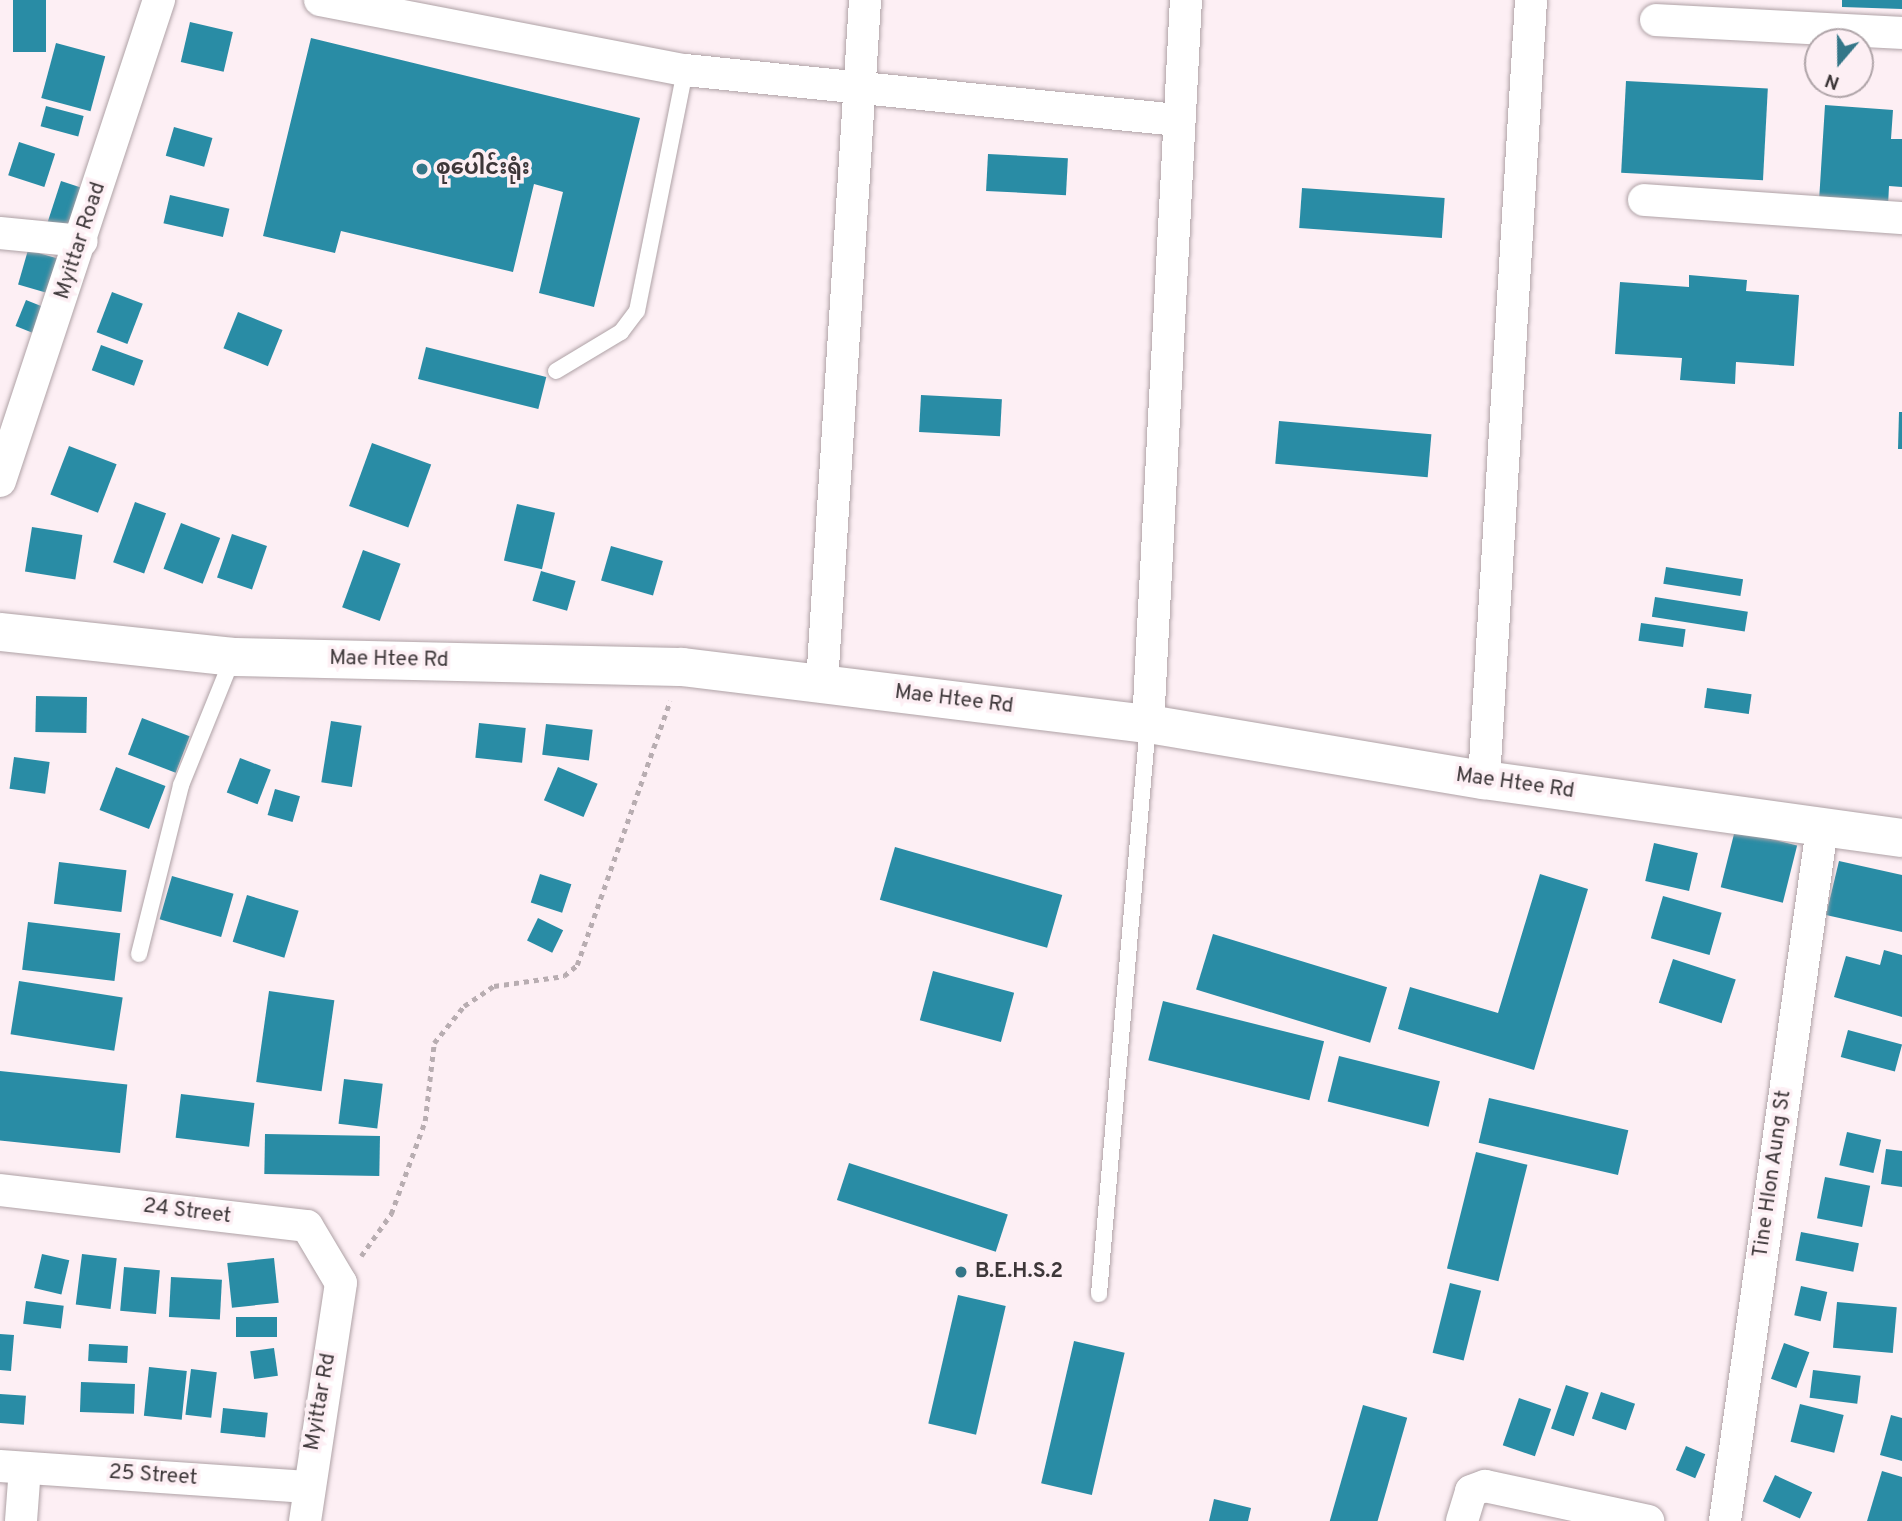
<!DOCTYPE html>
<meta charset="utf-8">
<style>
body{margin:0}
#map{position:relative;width:1902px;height:1521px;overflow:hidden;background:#fdeff4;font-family:Overpass,"Noto Sans Myanmar",sans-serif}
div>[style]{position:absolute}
.building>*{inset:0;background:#298ca5;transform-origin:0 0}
.path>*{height:4.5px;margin-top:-2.25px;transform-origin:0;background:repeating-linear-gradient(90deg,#b8adb1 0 5px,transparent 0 10px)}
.roads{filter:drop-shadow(0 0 2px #afa2a6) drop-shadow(0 0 2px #afa2a6)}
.lane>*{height:16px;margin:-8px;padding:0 8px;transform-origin:8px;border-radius:8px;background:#fff}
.street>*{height:32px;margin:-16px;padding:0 16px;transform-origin:16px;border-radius:16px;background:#fff}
.secondary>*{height:38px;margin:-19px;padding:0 19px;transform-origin:19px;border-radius:19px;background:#fff}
.dots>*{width:19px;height:19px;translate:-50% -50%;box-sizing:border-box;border:4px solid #fdeff4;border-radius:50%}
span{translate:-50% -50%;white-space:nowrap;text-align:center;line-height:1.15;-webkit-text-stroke:7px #fdeff4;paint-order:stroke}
.poi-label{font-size:21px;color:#3d3739;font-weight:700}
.left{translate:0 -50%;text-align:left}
.street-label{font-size:21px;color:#3d3739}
.north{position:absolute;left:1804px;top:28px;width:70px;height:70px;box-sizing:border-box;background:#fdeff4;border:2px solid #b0a5a9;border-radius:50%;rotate:200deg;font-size:19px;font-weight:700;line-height:28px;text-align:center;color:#3d3739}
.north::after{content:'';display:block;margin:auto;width:24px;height:32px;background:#347688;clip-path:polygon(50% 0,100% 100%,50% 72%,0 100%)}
</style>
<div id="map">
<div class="building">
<i style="left:13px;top:0;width:33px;height:52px"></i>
<i style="clip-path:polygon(1842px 0,1902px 0,1902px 9px,1842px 7px)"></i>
<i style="left:190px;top:22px;width:44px;height:41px;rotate:13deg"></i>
<i style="clip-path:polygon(311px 38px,640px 118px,594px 307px,539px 293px,563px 192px,534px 184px,513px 272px,341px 231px,335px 253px,263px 236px)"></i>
<i style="left:56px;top:43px;width:51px;height:57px;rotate:15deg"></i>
<i style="left:1626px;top:81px;width:142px;height:92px;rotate:3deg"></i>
<i style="clip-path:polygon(1825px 105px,1893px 110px,1891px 139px,1902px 139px,1902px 187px,1889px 186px,1888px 206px,1819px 201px)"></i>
<i style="left:46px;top:106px;width:39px;height:21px;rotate:15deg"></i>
<i style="left:174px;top:127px;width:40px;height:30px;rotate:16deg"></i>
<i style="left:19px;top:142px;width:38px;height:35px;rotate:18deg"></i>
<i style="left:988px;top:154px;width:80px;height:37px;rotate:3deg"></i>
<i style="left:61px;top:181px;width:32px;height:46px;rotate:18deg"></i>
<i style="left:1302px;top:188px;width:143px;height:40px;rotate:4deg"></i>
<i style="left:170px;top:195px;width:61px;height:29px;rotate:13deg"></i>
<i style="left:28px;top:250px;width:43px;height:36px;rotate:16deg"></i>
<i style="clip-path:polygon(1689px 275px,1747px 280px,1746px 291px,1799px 295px,1794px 366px,1736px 362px,1735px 384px,1680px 380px,1682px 358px,1615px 354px,1620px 282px,1689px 287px)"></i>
<i style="left:112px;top:292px;width:33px;height:43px;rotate:21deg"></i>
<i style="left:26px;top:300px;width:29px;height:28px;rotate:22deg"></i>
<i style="left:238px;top:312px;width:48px;height:39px;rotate:22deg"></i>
<i style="left:101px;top:345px;width:45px;height:27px;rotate:20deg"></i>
<i style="left:426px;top:347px;width:124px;height:33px;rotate:14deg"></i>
<i style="left:921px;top:395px;width:81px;height:37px;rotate:3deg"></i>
<i style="clip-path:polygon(1899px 412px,1902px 412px,1902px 449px,1898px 449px)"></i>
<i style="left:1279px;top:421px;width:153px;height:43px;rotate:5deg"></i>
<i style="left:372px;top:443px;width:63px;height:67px;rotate:20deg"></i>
<i style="left:69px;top:446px;width:51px;height:52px;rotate:21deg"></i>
<i style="left:135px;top:502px;width:33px;height:64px;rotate:20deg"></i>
<i style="left:517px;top:504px;width:39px;height:58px;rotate:13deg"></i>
<i style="left:181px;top:523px;width:42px;height:49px;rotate:21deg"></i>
<i style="left:32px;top:527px;width:51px;height:45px;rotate:9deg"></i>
<i style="left:232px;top:534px;width:37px;height:46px;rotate:19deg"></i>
<i style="left:611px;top:546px;width:54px;height:36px;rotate:16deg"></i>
<i style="left:363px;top:550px;width:40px;height:61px;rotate:20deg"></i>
<i style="left:1666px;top:567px;width:78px;height:17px;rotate:9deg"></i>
<i style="left:541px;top:571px;width:36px;height:31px;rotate:16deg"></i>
<i style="left:1655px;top:597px;width:94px;height:20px;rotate:9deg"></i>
<i style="left:1641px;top:623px;width:45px;height:18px;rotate:8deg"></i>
<i style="left:1707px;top:688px;width:45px;height:20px;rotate:8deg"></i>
<i style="left:36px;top:696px;width:51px;height:36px;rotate:1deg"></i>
<i style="left:142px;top:718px;width:51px;height:39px;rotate:21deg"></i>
<i style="left:331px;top:721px;width:31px;height:62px;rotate:9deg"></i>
<i style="left:479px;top:723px;width:47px;height:35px;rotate:6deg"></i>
<i style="left:546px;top:724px;width:47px;height:31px;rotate:7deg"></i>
<i style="left:14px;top:757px;width:36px;height:32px;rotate:8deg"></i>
<i style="left:240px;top:758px;width:33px;height:37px;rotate:21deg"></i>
<i style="left:116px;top:767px;width:53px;height:46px;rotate:21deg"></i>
<i style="left:558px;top:767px;width:43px;height:36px;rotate:23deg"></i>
<i style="left:275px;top:789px;width:26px;height:27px;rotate:16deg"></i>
<i style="left:1735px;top:830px;width:64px;height:59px;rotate:14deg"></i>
<i style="left:1654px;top:843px;width:45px;height:39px;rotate:13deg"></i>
<i style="left:895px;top:847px;width:174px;height:55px;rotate:16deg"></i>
<i style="clip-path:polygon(1839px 861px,1902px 875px,1902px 932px,1826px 915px)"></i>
<i style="left:59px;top:862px;width:68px;height:42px;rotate:7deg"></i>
<i style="left:540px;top:874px;width:33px;height:30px;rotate:18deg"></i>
<i style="clip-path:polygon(1540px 874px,1588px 889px,1534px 1070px,1398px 1029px,1410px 987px,1498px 1013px)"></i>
<i style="left:172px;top:876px;width:64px;height:45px;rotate:16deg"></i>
<i style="left:247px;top:895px;width:54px;height:49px;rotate:17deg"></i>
<i style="left:1663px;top:896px;width:61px;height:44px;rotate:16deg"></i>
<i style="left:538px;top:918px;width:28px;height:25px;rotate:26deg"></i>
<i style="left:28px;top:922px;width:93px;height:48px;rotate:7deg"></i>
<i style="left:1213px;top:934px;width:182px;height:58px;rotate:17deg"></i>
<i style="clip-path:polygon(1884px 950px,1902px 955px,1902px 1017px,1834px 997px,1846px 956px,1880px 965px)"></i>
<i style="left:1673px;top:959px;width:66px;height:46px;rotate:18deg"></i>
<i style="left:933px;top:971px;width:84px;height:51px;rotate:15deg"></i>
<i style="left:19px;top:981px;width:105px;height:54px;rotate:9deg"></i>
<i style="left:269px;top:991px;width:66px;height:92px;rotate:8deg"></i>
<i style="left:1163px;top:1001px;width:166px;height:61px;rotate:14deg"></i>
<i style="left:1848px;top:1030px;width:56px;height:28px;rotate:15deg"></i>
<i style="left:1339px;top:1056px;width:104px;height:47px;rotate:14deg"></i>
<i style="left:0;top:1071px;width:128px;height:69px;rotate:6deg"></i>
<i style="left:344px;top:1079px;width:39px;height:45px;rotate:7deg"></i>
<i style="left:181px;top:1094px;width:74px;height:44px;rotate:7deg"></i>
<i style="left:1489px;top:1098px;width:143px;height:46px;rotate:13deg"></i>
<i style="left:1847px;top:1132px;width:35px;height:34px;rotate:13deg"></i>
<i style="left:265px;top:1134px;width:115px;height:40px;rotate:1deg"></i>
<i style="clip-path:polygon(1886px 1149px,1902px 1151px,1902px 1187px,1881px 1184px)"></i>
<i style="left:1476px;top:1152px;width:53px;height:120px;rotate:14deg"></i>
<i style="left:849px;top:1163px;width:167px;height:39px;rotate:18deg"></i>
<i style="left:1825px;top:1177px;width:46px;height:42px;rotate:11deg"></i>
<i style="left:1801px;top:1232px;width:59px;height:29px;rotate:11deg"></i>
<i style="left:42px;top:1254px;width:28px;height:35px;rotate:13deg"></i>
<i style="left:82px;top:1254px;width:35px;height:51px;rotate:7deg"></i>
<i style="left:274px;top:1258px;width:45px;height:47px;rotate:84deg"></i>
<i style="left:124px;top:1267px;width:36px;height:44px;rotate:5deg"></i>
<i style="left:171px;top:1277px;width:51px;height:40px;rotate:3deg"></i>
<i style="left:1450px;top:1283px;width:32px;height:72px;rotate:14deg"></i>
<i style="left:1801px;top:1286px;width:27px;height:30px;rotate:13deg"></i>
<i style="left:958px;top:1295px;width:49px;height:132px;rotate:13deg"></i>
<i style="left:26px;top:1301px;width:38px;height:23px;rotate:7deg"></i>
<i style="left:1837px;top:1302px;width:60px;height:46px;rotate:5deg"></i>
<i style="left:236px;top:1317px;width:41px;height:20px"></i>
<i style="clip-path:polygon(0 1334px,14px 1335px,11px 1371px,0 1370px)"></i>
<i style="left:1074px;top:1341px;width:52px;height:146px;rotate:13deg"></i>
<i style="left:1784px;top:1343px;width:27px;height:38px;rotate:20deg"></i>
<i style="left:89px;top:1344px;width:39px;height:17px;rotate:3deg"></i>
<i style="left:274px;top:1348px;width:28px;height:24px;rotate:82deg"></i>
<i style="left:149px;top:1367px;width:38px;height:49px;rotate:6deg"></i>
<i style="left:191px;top:1369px;width:26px;height:46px;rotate:7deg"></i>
<i style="left:1813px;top:1370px;width:48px;height:28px;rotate:7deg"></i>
<i style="left:81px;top:1382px;width:54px;height:30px;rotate:2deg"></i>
<i style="left:1566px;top:1385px;width:24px;height:46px;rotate:19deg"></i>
<i style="left:1601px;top:1392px;width:36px;height:28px;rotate:19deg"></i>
<i style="left:0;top:1394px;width:26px;height:29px;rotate:4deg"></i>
<i style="left:1519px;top:1398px;width:34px;height:50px;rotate:19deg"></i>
<i style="left:1800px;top:1404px;width:45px;height:39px;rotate:14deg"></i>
<i style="left:1363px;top:1405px;width:46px;height:121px;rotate:16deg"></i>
<i style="left:223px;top:1408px;width:45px;height:25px;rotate:6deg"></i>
<i style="clip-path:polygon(1891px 1415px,1902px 1418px,1902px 1461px,1880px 1455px)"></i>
<i style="left:1686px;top:1446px;width:21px;height:26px;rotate:23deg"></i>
<i style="clip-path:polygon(1882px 1471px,1902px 1477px,1902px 1521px,1867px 1521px)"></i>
<i style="left:1775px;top:1475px;width:41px;height:29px;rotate:25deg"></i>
<i style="clip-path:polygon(1214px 1499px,1251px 1508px,1248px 1521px,1209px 1521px)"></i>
</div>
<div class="path">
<i style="left:361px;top:1256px;width:52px;rotate:-54.5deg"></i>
<i style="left:391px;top:1214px;width:99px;rotate:-69.9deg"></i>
<i style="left:425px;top:1121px;width:79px;rotate:-83.4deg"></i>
<i style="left:434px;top:1043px;width:48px;rotate:-51deg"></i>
<i style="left:464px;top:1006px;width:36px;rotate:-34deg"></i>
<i style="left:494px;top:986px;width:71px;rotate:-8.1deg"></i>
<i style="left:564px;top:976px;width:17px;rotate:-40deg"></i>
<i style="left:577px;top:965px;width:280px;rotate:-70.6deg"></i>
</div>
<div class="roads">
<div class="lane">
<i style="left:556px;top:371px;width:76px;rotate:-31deg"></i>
<i style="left:621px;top:332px;width:26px;rotate:-53deg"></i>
<i style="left:637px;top:311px;width:246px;rotate:-78.7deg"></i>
<i style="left:139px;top:954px;width:174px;rotate:-76deg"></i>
<i style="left:181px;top:785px;width:138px;rotate:-67.9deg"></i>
<i style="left:1099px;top:1294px;width:572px;rotate:-85.09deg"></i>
</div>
<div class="street">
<i style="left:320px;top:0;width:372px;rotate:10.9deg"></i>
<i style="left:685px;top:70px;width:497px;rotate:5.8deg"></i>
<i style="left:1656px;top:20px;width:246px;rotate:3deg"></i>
<i style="left:1644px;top:200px;width:259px;rotate:4deg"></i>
<i style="left:0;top:233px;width:82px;rotate:5.6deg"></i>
<i style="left:0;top:481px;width:507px;rotate:-71.71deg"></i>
<i style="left:822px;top:684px;width:685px;rotate:-86.4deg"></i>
<i style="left:1148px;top:724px;width:725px;rotate:-87deg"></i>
<i style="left:1484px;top:780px;width:781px;rotate:-86.55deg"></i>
<i style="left:0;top:1190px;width:309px;rotate:6.7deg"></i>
<i style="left:307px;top:1226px;width:66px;rotate:59.2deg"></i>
<i style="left:341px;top:1283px;width:241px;rotate:98.6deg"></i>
<i style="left:0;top:1466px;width:308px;rotate:3.9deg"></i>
<i style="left:21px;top:1521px;width:53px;rotate:-85.7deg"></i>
<i style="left:1462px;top:1521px;width:31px;rotate:-73deg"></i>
<i style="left:1471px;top:1491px;width:15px;rotate:-20deg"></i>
<i style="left:1485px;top:1486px;width:167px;rotate:12.1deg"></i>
<i style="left:1725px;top:1521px;width:700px;rotate:-82.03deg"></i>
</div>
<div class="secondary">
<i style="left:0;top:632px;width:234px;rotate:6.1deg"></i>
<i style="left:233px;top:657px;width:449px;rotate:1.3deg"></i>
<i style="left:682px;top:667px;width:469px;rotate:7deg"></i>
<i style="left:1148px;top:724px;width:341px;rotate:9.5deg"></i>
<i style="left:1484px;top:780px;width:422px;rotate:7.9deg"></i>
</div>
</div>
<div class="dots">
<i style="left:422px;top:169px;background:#347688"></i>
<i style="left:961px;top:1272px;background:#347688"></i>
</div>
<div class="poi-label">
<span class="left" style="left:436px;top:169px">စုပေါင်းရုံး</span>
<span class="left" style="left:975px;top:1272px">B.E.H.S.2</span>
</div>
<div class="street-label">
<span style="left:81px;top:241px;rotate:-72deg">Myittar Road</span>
<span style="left:389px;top:660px;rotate:1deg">Mae Htee Rd</span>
<span style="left:954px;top:700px;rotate:7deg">Mae Htee Rd</span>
<span style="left:1515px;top:784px;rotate:8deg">Mae Htee Rd</span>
<span style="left:1773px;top:1174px;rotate:-82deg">Tine Hlon Aung St</span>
<span style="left:187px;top:1212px;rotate:7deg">24 Street</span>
<span style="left:321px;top:1402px;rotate:-80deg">Myittar Rd</span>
<span style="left:153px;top:1476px;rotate:4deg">25 Street</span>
</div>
<div class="north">N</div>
</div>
